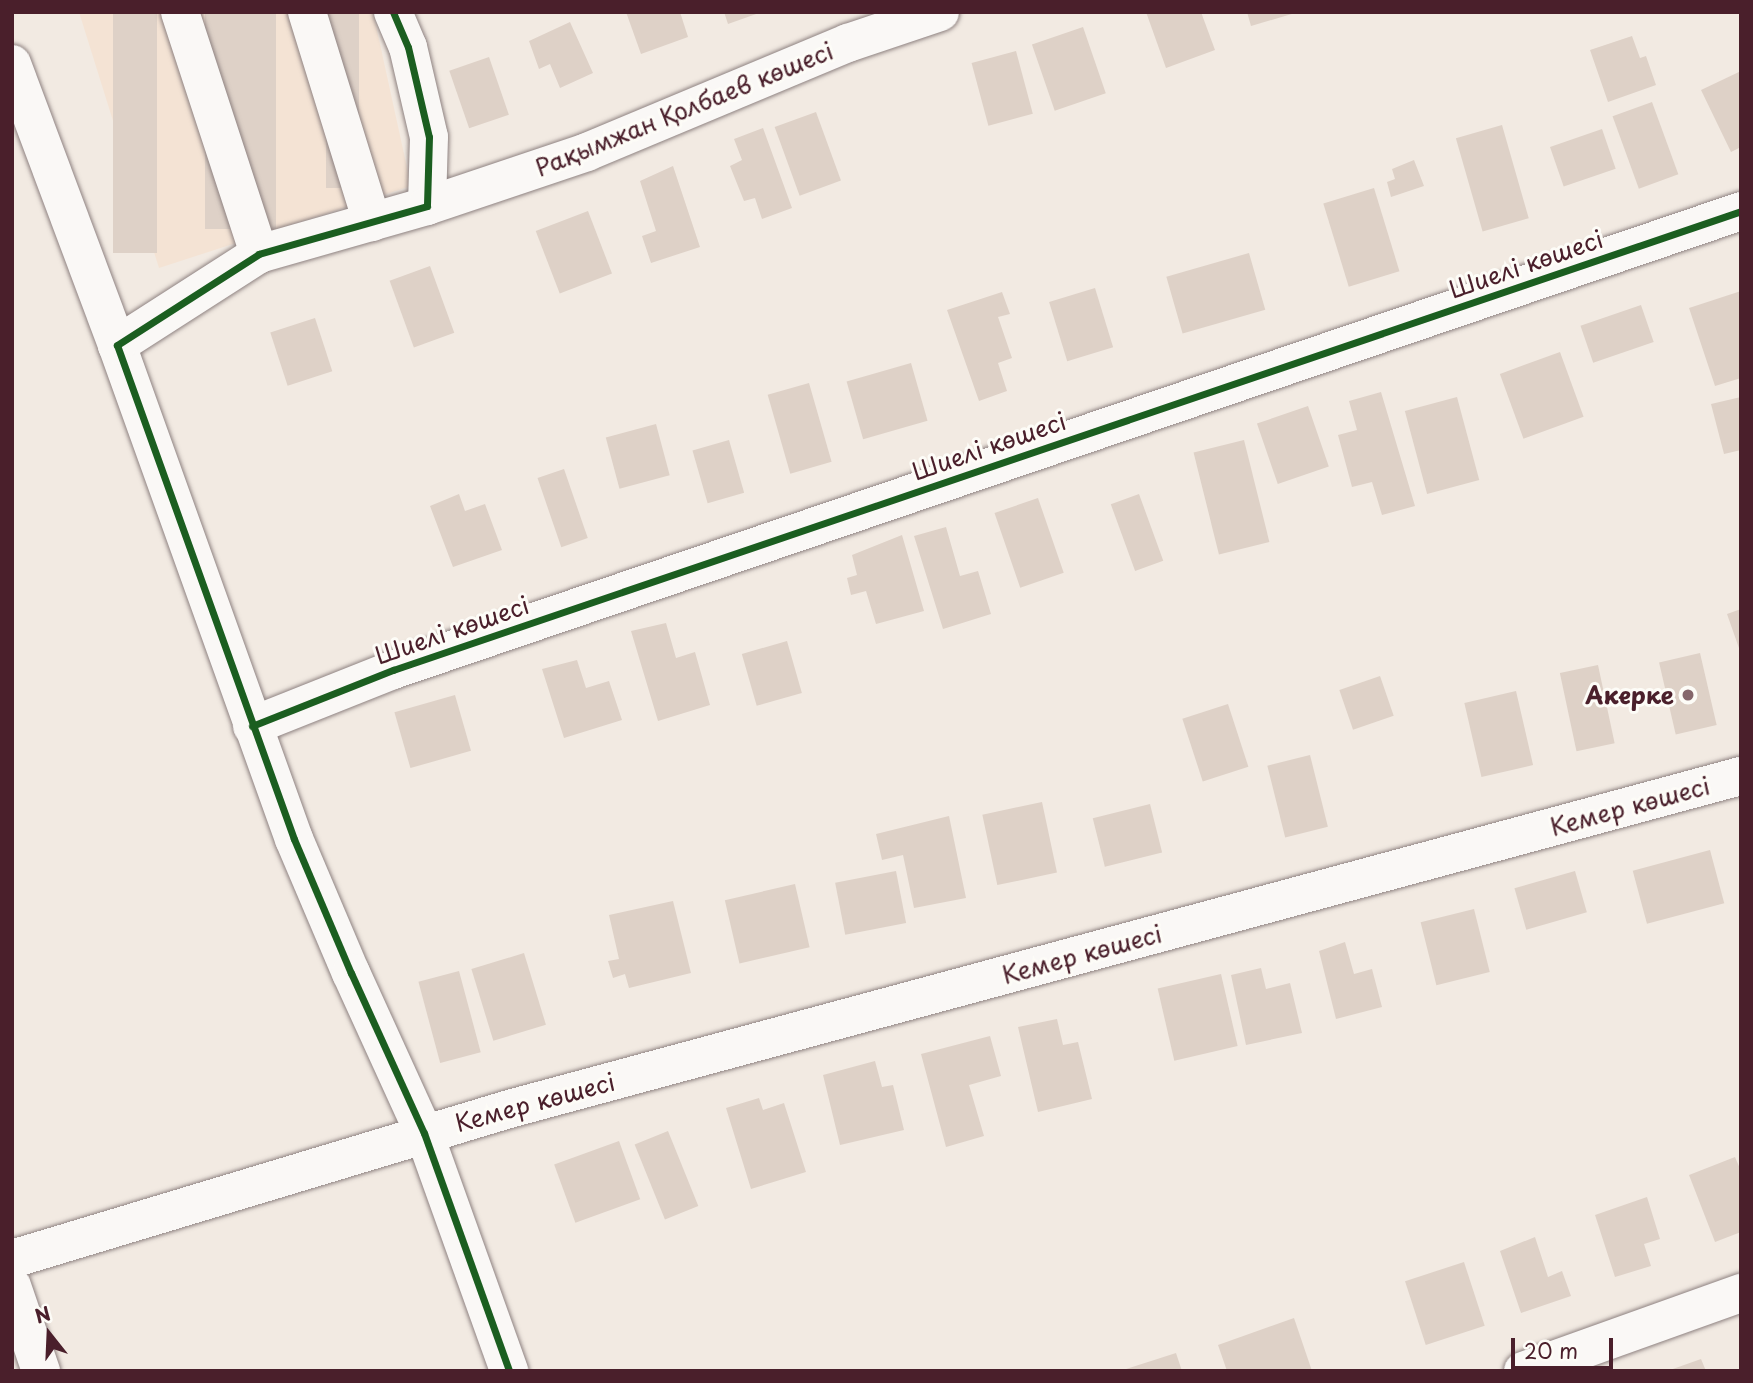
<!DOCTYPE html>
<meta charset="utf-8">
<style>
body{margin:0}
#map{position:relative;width:1753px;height:1383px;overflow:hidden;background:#f2eae2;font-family:"Playpen Sans",sans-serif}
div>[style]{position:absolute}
.built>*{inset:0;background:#f4e3d4}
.building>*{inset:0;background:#ded1c7;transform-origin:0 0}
.roads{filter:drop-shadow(0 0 2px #8e8281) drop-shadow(0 0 2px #8e8281)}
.minor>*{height:38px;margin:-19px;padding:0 19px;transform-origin:19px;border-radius:19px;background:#faf8f6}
.cycleway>*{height:7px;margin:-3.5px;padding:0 3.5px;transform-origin:3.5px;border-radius:3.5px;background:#1b5e20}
.dots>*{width:19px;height:19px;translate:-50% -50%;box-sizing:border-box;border:4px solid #fdfcf7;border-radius:50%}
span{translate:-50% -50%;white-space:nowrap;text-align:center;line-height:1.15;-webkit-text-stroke:6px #fdfcf7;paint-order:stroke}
.street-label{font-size:24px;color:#4a1f2b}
.poi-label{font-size:24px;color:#4a1f2b;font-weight:700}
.right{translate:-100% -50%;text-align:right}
.frame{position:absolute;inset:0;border:14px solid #4a1f2b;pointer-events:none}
.north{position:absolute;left:14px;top:1299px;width:70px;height:70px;-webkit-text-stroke:5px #fdfcf7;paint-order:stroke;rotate:342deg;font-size:19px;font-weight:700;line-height:28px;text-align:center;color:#4a1f2b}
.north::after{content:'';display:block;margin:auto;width:24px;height:32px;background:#4a1f2b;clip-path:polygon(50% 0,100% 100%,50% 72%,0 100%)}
.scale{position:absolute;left:1511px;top:1338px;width:102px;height:32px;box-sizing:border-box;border:4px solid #4a1f2b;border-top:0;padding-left:9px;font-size:21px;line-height:24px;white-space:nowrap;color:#4a1f2b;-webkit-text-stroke:5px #fdfcf7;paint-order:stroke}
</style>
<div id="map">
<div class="built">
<i style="clip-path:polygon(79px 12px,373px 12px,411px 186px,159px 268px)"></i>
</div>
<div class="building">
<i style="left:113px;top:12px;width:44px;height:241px"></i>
<i style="left:205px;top:12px;width:71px;height:217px"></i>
<i style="left:326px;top:12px;width:33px;height:176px"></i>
<i style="clip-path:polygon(626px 12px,680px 12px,688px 37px,641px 54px)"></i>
<i style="clip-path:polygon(724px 12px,759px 12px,759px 13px,728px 24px)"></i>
<i style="clip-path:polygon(1146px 12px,1201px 12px,1215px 50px,1166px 68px)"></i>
<i style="clip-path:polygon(1247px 12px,1295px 12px,1295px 13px,1251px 26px)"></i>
<i style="clip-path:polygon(570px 22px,593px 73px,560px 88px,550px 64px,539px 69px,529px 41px)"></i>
<i style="left:1083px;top:27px;width:70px;height:54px;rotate:71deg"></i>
<i style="clip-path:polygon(1632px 36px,1640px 58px,1646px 56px,1656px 85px,1608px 102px,1590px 50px)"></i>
<i style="left:1016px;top:51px;width:65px;height:46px;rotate:75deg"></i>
<i style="left:489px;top:57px;width:61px;height:42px;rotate:71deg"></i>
<i style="clip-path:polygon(1741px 71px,1741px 147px,1731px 152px,1701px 90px)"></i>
<i style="left:1652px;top:102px;width:77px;height:42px;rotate:70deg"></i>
<i style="left:816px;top:112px;width:73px;height:44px;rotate:70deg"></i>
<i style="left:1502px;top:125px;width:97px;height:48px;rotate:74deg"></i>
<i style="clip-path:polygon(763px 128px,792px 208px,762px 219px,755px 198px,744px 201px,730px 166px,742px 160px,734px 139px)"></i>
<i style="left:1602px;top:129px;width:42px;height:55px;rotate:71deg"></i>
<i style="clip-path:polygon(1414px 160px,1424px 186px,1391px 197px,1387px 182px,1395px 179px,1392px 169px)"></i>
<i style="clip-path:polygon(673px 166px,700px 247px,651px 263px,642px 236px,656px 231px,640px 181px)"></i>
<i style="left:1374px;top:188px;width:87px;height:53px;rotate:73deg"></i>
<i style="left:588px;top:211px;width:67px;height:56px;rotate:69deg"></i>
<i style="left:1249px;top:253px;width:59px;height:86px;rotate:74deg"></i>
<i style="left:430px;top:266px;width:71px;height:43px;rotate:70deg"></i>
<i style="left:1095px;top:288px;width:62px;height:48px;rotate:73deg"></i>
<i style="clip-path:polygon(1741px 291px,1741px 378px,1715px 386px,1689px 308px)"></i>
<i style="clip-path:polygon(1002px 292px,1010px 314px,998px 317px,1012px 358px,998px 363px,1007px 391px,979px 401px,947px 310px)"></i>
<i style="left:1641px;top:305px;width:39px;height:64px;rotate:71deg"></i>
<i style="left:315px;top:318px;width:56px;height:47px;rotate:72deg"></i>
<i style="left:1560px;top:352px;width:69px;height:64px;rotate:70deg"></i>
<i style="left:911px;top:363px;width:60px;height:67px;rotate:74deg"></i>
<i style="left:809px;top:383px;width:82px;height:43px;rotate:74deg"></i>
<i style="clip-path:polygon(1381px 392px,1415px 506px,1382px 515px,1372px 482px,1352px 487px,1338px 435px,1357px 430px,1349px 401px)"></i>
<i style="left:1457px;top:397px;width:86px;height:54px;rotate:75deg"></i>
<i style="clip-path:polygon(1741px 397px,1741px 450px,1724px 454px,1711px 404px)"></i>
<i style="left:1308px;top:406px;width:64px;height:54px;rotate:71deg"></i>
<i style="left:656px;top:424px;width:53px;height:52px;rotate:75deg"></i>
<i style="left:729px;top:440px;width:55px;height:38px;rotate:74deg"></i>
<i style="left:1244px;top:440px;width:105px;height:52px;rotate:76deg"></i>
<i style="left:564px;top:469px;width:73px;height:28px;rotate:71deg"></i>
<i style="clip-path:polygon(459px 494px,465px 511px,485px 504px,502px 550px,453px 567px,430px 506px)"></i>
<i style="left:1139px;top:494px;width:71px;height:30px;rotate:70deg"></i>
<i style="left:1038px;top:498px;width:79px;height:46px;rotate:71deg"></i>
<i style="clip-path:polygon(946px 527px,960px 576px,978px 571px,991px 614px,943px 629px,914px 536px)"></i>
<i style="clip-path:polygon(902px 535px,924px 611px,876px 624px,866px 591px,851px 595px,847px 578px,857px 575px,852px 555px)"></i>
<i style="clip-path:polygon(1741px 609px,1741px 651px,1740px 651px,1727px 614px)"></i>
<i style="clip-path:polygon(666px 623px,676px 658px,695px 652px,710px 705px,658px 721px,631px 631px)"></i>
<i style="left:787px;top:641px;width:54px;height:47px;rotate:74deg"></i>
<i style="left:1700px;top:653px;width:74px;height:42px;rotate:77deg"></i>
<i style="clip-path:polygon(577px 660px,586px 688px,609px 681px,622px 720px,564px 738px,542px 669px)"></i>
<i style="left:1598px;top:665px;width:80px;height:39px;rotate:78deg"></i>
<i style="left:1380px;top:676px;width:42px;height:43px;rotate:71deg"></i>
<i style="left:1516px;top:691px;width:76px;height:53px;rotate:77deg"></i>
<i style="left:455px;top:695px;width:58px;height:63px;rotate:74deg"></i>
<i style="left:1228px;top:704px;width:66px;height:48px;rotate:72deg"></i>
<i style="left:1310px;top:755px;width:74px;height:44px;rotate:76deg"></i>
<i style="left:1042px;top:802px;width:72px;height:61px;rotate:78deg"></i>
<i style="left:1150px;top:804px;width:50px;height:59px;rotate:76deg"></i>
<i style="clip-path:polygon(949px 816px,966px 898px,914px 908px,903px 855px,882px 860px,876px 834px)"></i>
<i style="left:1710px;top:850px;width:55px;height:80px;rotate:75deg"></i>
<i style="left:896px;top:871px;width:53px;height:62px;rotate:79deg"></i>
<i style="left:1575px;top:871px;width:43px;height:63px;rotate:74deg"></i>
<i style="left:795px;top:884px;width:65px;height:72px;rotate:77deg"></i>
<i style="clip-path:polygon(673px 901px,691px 973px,629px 988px,625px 974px,613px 978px,608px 961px,619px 959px,609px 915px)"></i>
<i style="left:1474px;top:909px;width:65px;height:55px;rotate:76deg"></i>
<i style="clip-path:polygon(1345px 942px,1354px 974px,1372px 969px,1382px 1007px,1336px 1019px,1319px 951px)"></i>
<i style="left:524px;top:953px;width:75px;height:55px;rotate:73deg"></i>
<i style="clip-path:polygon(1261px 968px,1266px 989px,1290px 983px,1302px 1033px,1246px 1045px,1231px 975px)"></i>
<i style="left:459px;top:971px;width:84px;height:42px;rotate:75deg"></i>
<i style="left:1221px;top:974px;width:74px;height:65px;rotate:77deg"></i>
<i style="clip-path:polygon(1057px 1019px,1063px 1045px,1078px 1042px,1092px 1099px,1038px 1112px,1018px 1027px)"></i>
<i style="clip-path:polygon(990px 1036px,1001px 1076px,969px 1085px,984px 1136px,946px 1147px,921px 1054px)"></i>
<i style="clip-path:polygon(875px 1061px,882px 1087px,893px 1085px,904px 1130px,840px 1145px,823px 1075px)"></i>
<i style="clip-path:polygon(759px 1098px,763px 1110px,784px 1103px,806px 1172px,751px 1189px,726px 1108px)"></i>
<i style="left:668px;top:1131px;width:81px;height:36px;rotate:68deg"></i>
<i style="left:619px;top:1141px;width:62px;height:69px;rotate:70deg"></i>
<i style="clip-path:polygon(1735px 1157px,1741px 1171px,1741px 1232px,1715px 1242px,1689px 1175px)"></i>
<i style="clip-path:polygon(1647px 1197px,1660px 1239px,1644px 1244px,1651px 1266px,1615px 1277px,1595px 1215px)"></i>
<i style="clip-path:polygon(1535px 1237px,1548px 1277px,1562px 1271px,1571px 1296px,1521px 1313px,1500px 1251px)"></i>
<i style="left:1464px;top:1262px;width:67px;height:62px;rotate:72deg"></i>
<i style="clip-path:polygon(1294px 1318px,1312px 1371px,1227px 1371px,1218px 1345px)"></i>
<i style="clip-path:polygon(1176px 1353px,1182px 1371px,1123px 1371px,1123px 1370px)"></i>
<i style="clip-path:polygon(1701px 1359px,1706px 1371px,1670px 1371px,1670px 1370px)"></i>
</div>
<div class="roads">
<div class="minor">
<i style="left:180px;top:12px;width:255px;rotate:71.9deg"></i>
<i style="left:307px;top:12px;width:220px;rotate:72.8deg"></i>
<i style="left:393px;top:12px;width:38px;rotate:67deg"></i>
<i style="left:408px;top:47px;width:92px;rotate:76.9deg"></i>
<i style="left:429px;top:137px;width:69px;rotate:91.7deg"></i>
<i style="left:427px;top:206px;width:175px;rotate:164.1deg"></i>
<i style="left:259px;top:254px;width:169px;rotate:147.3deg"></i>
<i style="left:117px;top:345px;width:525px;rotate:70.29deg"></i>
<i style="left:294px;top:839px;width:146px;rotate:67deg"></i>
<i style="left:351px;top:973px;width:176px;rotate:65.5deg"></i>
<i style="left:424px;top:1133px;width:253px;rotate:70.3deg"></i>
<i style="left:12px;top:64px;width:300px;rotate:69.5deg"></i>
<i style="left:427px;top:206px;width:169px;rotate:-18.6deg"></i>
<i style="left:587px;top:152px;width:283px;rotate:-22.7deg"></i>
<i style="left:848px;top:43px;width:97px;rotate:-18.6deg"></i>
<i style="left:252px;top:726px;width:152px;rotate:-21.7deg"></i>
<i style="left:393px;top:670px;width:1424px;rotate:-18.8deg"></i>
<i style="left:12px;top:1259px;width:519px;rotate:-16.79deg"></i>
<i style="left:509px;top:1109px;width:1276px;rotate:-15.13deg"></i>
<i style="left:12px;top:1286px;width:90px;rotate:71.2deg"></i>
<i style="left:1523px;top:1371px;width:232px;rotate:-19.7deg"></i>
</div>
</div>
<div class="cycleway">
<i style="left:393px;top:12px;width:38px;rotate:67deg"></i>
<i style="left:408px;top:47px;width:92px;rotate:76.9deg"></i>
<i style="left:429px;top:137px;width:69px;rotate:91.7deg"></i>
<i style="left:427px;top:206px;width:175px;rotate:164.1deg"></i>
<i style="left:259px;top:254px;width:169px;rotate:147.3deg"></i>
<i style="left:117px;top:345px;width:525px;rotate:70.29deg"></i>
<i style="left:294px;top:839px;width:146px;rotate:67deg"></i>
<i style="left:351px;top:973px;width:176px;rotate:65.5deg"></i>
<i style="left:424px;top:1133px;width:253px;rotate:70.3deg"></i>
<i style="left:252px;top:726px;width:152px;rotate:-21.7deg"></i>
<i style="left:393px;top:670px;width:1424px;rotate:-18.8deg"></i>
</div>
<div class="dots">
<i style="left:1688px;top:695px;background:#85666b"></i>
</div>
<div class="street-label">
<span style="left:684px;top:109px;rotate:-22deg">Рақымжан Қолбаев көшесі</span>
<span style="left:1526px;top:264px;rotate:-19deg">Шиелі көшесі</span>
<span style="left:989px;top:446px;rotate:-19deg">Шиелі көшесі</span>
<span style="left:452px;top:630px;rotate:-19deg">Шиелі көшесі</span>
<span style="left:1630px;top:806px;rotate:-15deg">Кемер көшесі</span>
<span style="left:1082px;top:954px;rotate:-15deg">Кемер көшесі</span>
<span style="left:535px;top:1102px;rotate:-15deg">Кемер көшесі</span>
</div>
<div class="poi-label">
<span class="right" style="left:1674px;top:695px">Акерке</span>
</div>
<div class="frame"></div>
<div class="north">N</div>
<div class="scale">20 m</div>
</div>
